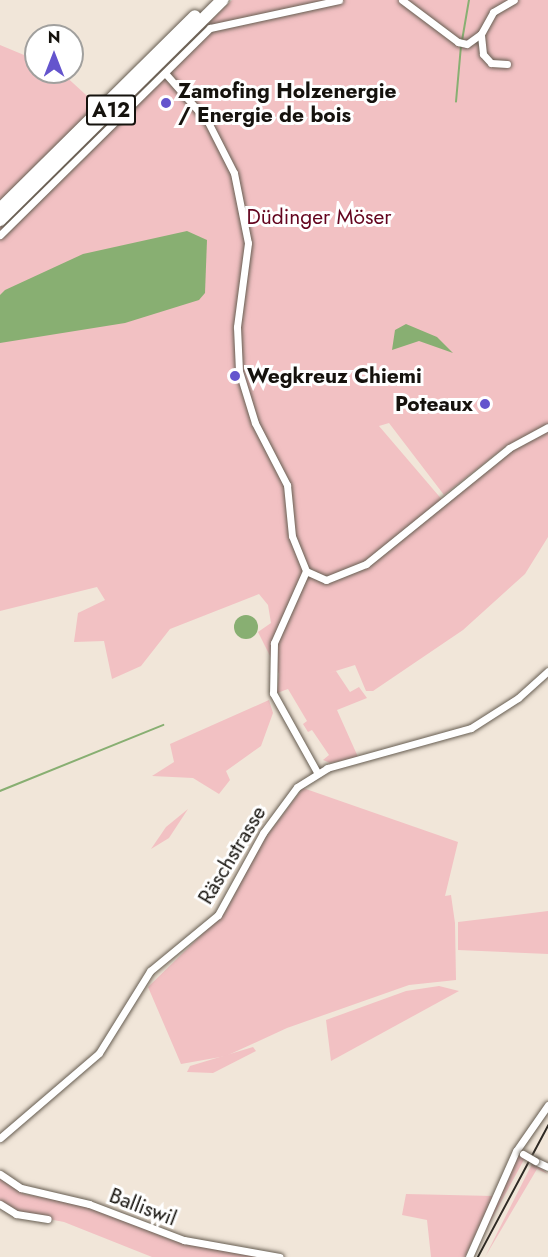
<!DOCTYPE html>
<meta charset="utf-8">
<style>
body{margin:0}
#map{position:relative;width:548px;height:1257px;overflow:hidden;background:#f1e6d9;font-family:Jost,sans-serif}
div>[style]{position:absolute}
.green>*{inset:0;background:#f2c1c3}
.water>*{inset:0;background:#88af72}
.round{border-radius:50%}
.stream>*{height:1.5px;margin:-0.75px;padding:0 0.75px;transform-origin:0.75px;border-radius:0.75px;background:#88af72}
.roads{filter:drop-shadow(0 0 2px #665d51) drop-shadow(0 0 2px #665d51)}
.street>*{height:7px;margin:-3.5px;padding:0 3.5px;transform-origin:3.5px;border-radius:3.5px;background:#fff}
.highway>*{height:12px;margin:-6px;padding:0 6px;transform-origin:6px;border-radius:6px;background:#fff}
.rail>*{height:1.5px;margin:-0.75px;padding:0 0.75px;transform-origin:0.75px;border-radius:0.75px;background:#2e2a24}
.bridges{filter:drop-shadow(0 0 2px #665d51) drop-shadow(0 0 2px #665d51)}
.street-bridge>*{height:7px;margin:-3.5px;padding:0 3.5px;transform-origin:3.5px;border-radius:3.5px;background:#fff}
.dots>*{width:16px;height:16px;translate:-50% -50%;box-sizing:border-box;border:3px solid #fff;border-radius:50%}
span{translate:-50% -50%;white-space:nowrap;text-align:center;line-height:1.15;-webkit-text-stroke:6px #fff;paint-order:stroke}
.shield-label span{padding:2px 4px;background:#fff;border:2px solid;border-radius:4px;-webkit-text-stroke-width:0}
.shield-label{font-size:20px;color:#15120d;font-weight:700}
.poi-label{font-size:21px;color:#15120d;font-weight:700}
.left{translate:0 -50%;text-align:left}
.right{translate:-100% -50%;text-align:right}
.park-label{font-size:21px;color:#64051f}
.street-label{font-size:21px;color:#15120d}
.north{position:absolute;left:24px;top:24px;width:60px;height:60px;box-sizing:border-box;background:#fff;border:2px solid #a1a09e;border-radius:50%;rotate:0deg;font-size:16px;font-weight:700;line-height:24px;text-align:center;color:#15120d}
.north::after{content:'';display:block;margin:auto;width:21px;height:27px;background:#6454cd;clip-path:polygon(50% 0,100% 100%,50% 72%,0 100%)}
</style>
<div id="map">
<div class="green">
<i style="clip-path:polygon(232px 0,548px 0,548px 424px,505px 447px,444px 495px,389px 423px,379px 426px,444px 502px,509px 450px,548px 430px,548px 537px,525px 574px,463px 630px,373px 691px,366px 691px,355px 665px,326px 674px,336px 671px,350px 692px,359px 687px,367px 698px,337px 710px,358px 757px,330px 763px,323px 760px,329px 755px,312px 730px,308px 732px,303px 724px,307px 721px,288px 689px,277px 693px,279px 674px,258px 632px,271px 623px,268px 605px,259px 594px,170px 629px,141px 666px,112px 679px,104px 641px,74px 642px,78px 613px,105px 600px,97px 587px,0 611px,0 45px,36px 60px,36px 72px,61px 72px,110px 117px)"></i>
<i style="clip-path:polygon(269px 700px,273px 713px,261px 746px,226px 771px,230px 780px,219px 794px,193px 778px,152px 776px,174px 762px,170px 744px)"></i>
<i style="clip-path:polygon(303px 788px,458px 842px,445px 896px,451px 895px,455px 923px,456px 980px,409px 985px,287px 1028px,226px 1056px,181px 1064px,148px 987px,225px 912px,262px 842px)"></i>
<i style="clip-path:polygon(188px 809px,169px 838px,151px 849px,166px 827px)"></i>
<i style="clip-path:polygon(548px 911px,548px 954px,458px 950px,458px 922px)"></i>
<i style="clip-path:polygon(439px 986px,459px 991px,331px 1061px,326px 1020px,406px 991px)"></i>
<i style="clip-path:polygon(253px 1047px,256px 1051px,213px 1073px,187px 1072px,190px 1066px)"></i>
<i style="clip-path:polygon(518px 1155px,526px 1156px,471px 1257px)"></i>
<i style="clip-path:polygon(533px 1162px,548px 1174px,537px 1169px,485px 1257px)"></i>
<i style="clip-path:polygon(0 1177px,24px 1194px,90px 1206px,174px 1241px,266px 1257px,152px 1257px,64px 1222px,18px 1213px,0 1202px)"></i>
<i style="clip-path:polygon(406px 1194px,493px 1196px,465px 1257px,431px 1257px,427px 1220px,402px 1215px)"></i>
</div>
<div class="water">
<i style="clip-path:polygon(187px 231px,207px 240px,205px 293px,199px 300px,125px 323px,0 343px,0 295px,5px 290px,83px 254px)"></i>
<i style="clip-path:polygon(406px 324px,437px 337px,453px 353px,419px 341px,392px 350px,395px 330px)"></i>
<i class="round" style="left:234px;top:615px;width:24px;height:24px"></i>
</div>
<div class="stream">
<i style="left:462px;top:41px;width:42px;rotate:-80.3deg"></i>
<i style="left:456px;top:102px;width:56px;rotate:-84.9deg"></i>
<i style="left:0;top:791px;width:176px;rotate:-22deg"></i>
</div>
<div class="roads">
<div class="street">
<i style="left:402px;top:0;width:70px;rotate:36.9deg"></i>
<i style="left:458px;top:42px;width:9px;rotate:13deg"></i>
<i style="left:467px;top:44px;width:17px;rotate:-36deg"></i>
<i style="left:507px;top:64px;width:16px;rotate:-176deg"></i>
<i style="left:491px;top:63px;width:12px;rotate:-132deg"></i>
<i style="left:483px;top:54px;width:20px;rotate:-96deg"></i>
<i style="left:481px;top:34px;width:25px;rotate:-61deg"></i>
<i style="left:493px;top:12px;width:24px;rotate:-30deg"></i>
<i style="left:165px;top:73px;width:65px;rotate:48.7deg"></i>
<i style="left:208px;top:122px;width:57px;rotate:63deg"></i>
<i style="left:234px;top:173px;width:71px;rotate:78.7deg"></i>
<i style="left:248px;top:243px;width:85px;rotate:97.5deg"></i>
<i style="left:237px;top:327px;width:44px;rotate:87.4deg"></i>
<i style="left:239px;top:371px;width:54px;rotate:72.9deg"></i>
<i style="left:255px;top:423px;width:70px;rotate:62.7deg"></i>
<i style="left:287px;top:485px;width:51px;rotate:84.4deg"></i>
<i style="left:292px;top:536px;width:38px;rotate:68deg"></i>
<i style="left:306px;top:571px;width:22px;rotate:24deg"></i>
<i style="left:326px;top:580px;width:43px;rotate:-21.8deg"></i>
<i style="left:366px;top:564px;width:184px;rotate:-39deg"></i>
<i style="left:509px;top:448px;width:44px;rotate:-28.3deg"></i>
<i style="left:0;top:235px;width:295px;rotate:-44.6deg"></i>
<i style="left:210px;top:28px;width:132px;rotate:-12.2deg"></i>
<i style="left:306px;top:571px;width:79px;rotate:114deg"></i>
<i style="left:274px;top:643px;width:50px;rotate:91.1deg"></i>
<i style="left:273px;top:693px;width:90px;rotate:60.9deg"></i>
<i style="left:0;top:1138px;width:130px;rotate:-40.6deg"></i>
<i style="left:99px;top:1053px;width:97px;rotate:-58.1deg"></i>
<i style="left:150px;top:971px;width:88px;rotate:-39.5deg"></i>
<i style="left:218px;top:915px;width:94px;rotate:-61.2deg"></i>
<i style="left:263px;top:833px;width:57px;rotate:-53.5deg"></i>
<i style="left:297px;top:787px;width:36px;rotate:-32deg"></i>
<i style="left:327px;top:768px;width:149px;rotate:-15.5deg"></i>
<i style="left:471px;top:728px;width:56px;rotate:-32.6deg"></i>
<i style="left:518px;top:698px;width:40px;rotate:-42deg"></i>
<i style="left:516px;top:1151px;width:56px;rotate:-55.2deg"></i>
<i style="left:535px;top:1161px;width:14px;rotate:25deg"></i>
<i style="left:0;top:1174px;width:25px;rotate:34deg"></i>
<i style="left:21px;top:1188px;width:70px;rotate:13.2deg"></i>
<i style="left:89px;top:1204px;width:102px;rotate:20.8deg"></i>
<i style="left:184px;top:1240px;width:97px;rotate:10.1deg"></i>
<i style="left:0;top:1204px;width:19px;rotate:32deg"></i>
<i style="left:16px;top:1214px;width:32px;rotate:9deg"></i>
<i style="left:469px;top:1257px;width:116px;rotate:-66.1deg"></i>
</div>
<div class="highway">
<i style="left:0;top:209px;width:274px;rotate:-44.7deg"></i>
<i style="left:0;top:220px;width:313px;rotate:-44.7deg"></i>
</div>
</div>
<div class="rail">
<i style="left:478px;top:1257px;width:149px;rotate:-61.9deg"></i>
</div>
<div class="bridges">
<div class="street-bridge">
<i style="left:523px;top:1154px;width:14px;rotate:30deg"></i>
</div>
</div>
<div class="dots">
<i style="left:166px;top:103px;background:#6454cd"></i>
<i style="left:235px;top:376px;background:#6454cd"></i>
<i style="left:485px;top:404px;background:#6454cd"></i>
</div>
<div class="shield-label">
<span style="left:111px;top:110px">A12</span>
</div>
<div class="poi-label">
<span class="left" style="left:178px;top:103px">Zamofing Holzenergie<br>/ Energie de bois</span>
<span class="left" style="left:247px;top:376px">Wegkreuz Chiemi</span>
<span class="right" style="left:473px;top:404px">Poteaux</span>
</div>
<div class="park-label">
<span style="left:319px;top:217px">Düdinger Möser</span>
</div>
<div class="street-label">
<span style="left:232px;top:855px;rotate:-59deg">Räschstrasse</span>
<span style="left:143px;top:1207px;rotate:21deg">Balliswil</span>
</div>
<div class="north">N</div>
</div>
